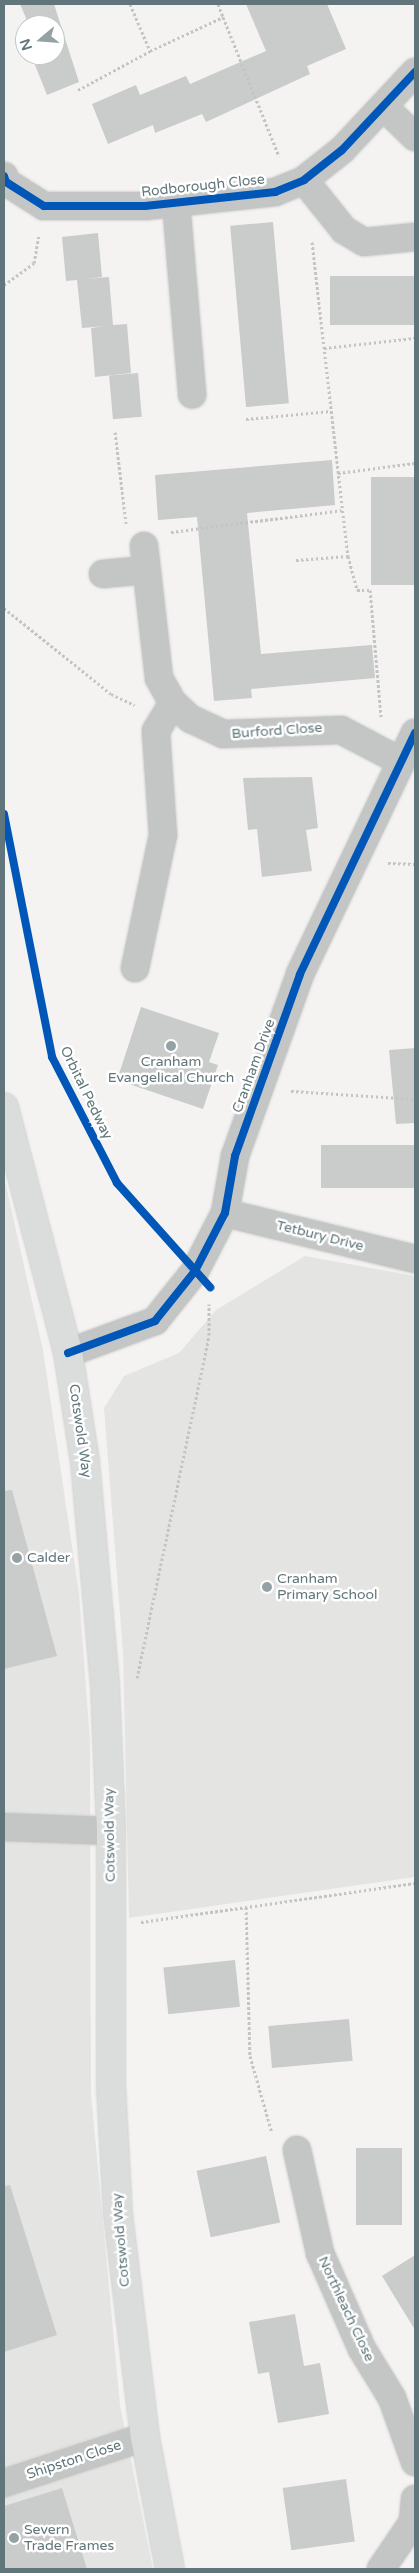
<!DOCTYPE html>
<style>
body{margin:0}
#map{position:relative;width:419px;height:2573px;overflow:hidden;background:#f4f3f2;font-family:"Varela Round",sans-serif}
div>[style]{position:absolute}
.built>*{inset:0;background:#e4e5e3}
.building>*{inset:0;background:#cacbcb;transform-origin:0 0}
.path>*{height:3px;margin-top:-1.5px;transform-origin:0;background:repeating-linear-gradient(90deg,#c3c4c5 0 2.5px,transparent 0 5px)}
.roads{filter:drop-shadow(0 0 1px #cfcfcf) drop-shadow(0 0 1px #cfcfcf)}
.minor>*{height:28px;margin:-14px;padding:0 14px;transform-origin:14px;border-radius:14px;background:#c4c6c6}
.major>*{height:28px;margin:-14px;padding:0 14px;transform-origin:14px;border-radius:14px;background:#dbdcdc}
.cycleway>*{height:8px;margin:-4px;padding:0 4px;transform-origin:4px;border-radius:4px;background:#0057b8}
.dots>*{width:14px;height:14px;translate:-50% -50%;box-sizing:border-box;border:2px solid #fff;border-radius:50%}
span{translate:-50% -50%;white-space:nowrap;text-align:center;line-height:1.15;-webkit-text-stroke:5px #fff;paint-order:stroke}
.street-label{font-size:14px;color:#60767b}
.poi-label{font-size:14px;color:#60767b}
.left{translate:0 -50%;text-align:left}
.frame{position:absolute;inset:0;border:5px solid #60767b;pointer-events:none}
.north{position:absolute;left:15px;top:15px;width:50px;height:50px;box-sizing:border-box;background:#fff;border:1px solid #bfc8ca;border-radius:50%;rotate:252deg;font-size:14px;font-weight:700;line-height:20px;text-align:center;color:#60767b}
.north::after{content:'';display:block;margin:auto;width:18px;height:22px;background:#94a2a5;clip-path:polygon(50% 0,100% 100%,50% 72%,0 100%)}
</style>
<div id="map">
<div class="built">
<i style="clip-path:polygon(4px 1177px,43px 1350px,79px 1593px,90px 1741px,91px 2093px,120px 2405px,153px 2569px,4px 2569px)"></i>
<i style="clip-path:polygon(305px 1256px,415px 1276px,415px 1877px,129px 1918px,123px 1653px,104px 1408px,124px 1376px,179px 1353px,216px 1310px)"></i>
</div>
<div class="building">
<i style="clip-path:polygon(20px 4px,54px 4px,79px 82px,47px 95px,31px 55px,55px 55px,55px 25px,29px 25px)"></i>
<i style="clip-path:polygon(246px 4px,327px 4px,346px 49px,307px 66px,310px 74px,206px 122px,202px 114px,155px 133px,153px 125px,108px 144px,92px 104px,136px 85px,140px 95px,186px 76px,190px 84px,266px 51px)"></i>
<i style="left:273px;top:222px;width:182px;height:43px;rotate:85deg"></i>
<i style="clip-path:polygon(98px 233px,102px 277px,86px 279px,109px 277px,113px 325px,127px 324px,131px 373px,95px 377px,91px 328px,105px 326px,82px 328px,77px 280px,66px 281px,62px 237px)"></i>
<i style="left:415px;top:276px;width:49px;height:85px;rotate:90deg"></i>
<i style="left:138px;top:373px;width:44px;height:29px;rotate:85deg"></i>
<i style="clip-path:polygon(332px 460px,335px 505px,247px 513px,261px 654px,372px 645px,375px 678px,251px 689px,252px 698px,214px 701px,197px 517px,158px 520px,155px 475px)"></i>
<i style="left:415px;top:477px;width:108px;height:44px;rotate:90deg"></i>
<i style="clip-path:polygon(312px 777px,318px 828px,306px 830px,312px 871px,262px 877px,257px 829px,248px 830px,243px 778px)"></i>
<i style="clip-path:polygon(141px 1007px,219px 1033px,209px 1062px,218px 1065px,203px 1109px,117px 1080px)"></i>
<i style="clip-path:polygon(415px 1048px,415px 1123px,396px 1124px,389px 1050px)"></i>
<i style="left:415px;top:1145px;width:43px;height:94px;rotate:90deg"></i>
<i style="clip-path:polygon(12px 1490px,57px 1656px,4px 1669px,4px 1491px)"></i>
<i style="left:235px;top:1960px;width:47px;height:72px;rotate:84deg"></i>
<i style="left:349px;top:2019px;width:42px;height:81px;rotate:85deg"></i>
<i style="left:356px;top:2148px;width:46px;height:77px"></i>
<i style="left:266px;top:2156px;width:68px;height:71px;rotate:78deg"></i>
<i style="clip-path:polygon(10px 2185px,57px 2335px,4px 2352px,4px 2186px)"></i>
<i style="clip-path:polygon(415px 2255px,415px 2330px,382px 2276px)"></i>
<i style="clip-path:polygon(295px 2314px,304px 2366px,320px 2363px,329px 2414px,278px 2423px,269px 2372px,258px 2374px,249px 2322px)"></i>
<i style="left:346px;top:2479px;width:63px;height:64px;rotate:82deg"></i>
<i style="clip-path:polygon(62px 2488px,87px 2569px,4px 2569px,4px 2506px)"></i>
</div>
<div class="path">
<i style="left:130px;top:4px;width:51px;rotate:66.9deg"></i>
<i style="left:150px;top:51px;width:81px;rotate:-25deg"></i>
<i style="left:223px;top:17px;width:150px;rotate:68.1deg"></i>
<i style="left:218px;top:4px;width:14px;rotate:69deg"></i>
<i style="left:78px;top:90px;width:82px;rotate:-28.4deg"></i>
<i style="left:312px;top:242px;width:316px;rotate:83.5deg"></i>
<i style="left:348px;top:556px;width:35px;rotate:75deg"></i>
<i style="left:357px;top:590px;width:13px"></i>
<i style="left:370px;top:590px;width:127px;rotate:85deg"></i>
<i style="left:4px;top:285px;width:37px;rotate:-36deg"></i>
<i style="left:34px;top:263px;width:27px;rotate:-80deg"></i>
<i style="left:324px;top:348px;width:92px;rotate:-6.3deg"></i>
<i style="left:246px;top:419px;width:85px;rotate:-5.4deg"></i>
<i style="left:115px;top:432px;width:92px;rotate:83.1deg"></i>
<i style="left:338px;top:473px;width:78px;rotate:-7.4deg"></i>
<i style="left:171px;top:532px;width:172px;rotate:-7.3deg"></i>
<i style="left:296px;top:560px;width:52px;rotate:-4.4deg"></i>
<i style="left:4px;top:608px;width:137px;rotate:38.8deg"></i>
<i style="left:111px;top:694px;width:26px;rotate:25deg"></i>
<i style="left:388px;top:863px;width:27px;rotate:2deg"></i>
<i style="left:291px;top:1091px;width:124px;rotate:3.7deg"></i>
<i style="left:137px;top:1678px;width:350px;rotate:-78.1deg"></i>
<i style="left:209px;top:1335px;width:31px;rotate:-90deg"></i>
<i style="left:246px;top:1907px;width:149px;rotate:88.5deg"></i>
<i style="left:250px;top:2056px;width:80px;rotate:74.1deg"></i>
<i style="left:141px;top:1922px;width:277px;rotate:-8.1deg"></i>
</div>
<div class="roads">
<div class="minor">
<i style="left:384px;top:107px;width:43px;rotate:44.1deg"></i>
<i style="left:4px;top:176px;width:6px;rotate:72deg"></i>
<i style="left:6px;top:182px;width:45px;rotate:32.3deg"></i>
<i style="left:44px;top:206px;width:101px"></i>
<i style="left:145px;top:206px;width:131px;rotate:-6.1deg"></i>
<i style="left:275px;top:192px;width:31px;rotate:-22deg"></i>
<i style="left:304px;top:180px;width:48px;rotate:-38.3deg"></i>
<i style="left:342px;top:150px;width:107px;rotate:-46.9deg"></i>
<i style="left:304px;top:180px;width:64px;rotate:51.3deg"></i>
<i style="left:344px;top:230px;width:23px;rotate:31deg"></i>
<i style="left:364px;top:242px;width:51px;rotate:-5.6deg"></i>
<i style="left:176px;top:202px;width:193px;rotate:85.2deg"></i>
<i style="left:144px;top:546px;width:133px;rotate:83.5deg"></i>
<i style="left:159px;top:678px;width:29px;rotate:61deg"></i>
<i style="left:173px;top:703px;width:24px;rotate:42deg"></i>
<i style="left:191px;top:719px;width:35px;rotate:25deg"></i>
<i style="left:223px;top:734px;width:118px;rotate:-1.9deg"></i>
<i style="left:341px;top:730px;width:67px;rotate:27.7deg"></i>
<i style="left:103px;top:574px;width:43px;rotate:-5.3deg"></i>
<i style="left:135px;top:968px;width:136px;rotate:-78.1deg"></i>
<i style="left:163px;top:835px;width:104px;rotate:-93.9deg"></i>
<i style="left:156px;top:731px;width:33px;rotate:-59deg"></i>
<i style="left:225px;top:1213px;width:195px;rotate:13.6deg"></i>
<i style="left:68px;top:1353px;width:93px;rotate:-20.2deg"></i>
<i style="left:155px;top:1321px;width:64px;rotate:-51.3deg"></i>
<i style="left:195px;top:1271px;width:65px;rotate:-62.7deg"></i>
<i style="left:225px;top:1213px;width:58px;rotate:-80deg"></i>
<i style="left:235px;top:1156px;width:193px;rotate:-70.3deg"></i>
<i style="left:300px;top:974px;width:267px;rotate:-64.5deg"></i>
<i style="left:4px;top:1827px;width:107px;rotate:2.1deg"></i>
<i style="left:297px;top:2150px;width:106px;rotate:77.4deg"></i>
<i style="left:320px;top:2253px;width:105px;rotate:66.4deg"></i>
<i style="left:362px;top:2349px;width:57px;rotate:58.5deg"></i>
<i style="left:392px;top:2398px;width:68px;rotate:70.2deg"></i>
<i style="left:4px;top:2483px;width:148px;rotate:-18.1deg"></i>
<i style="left:381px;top:2569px;width:57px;rotate:-55.8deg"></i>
<i style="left:413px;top:2522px;width:23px;rotate:-85deg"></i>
</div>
<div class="major">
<i style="left:4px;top:1107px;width:254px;rotate:75.4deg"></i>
<i style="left:68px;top:1353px;width:109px;rotate:81.1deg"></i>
<i style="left:85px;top:1461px;width:225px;rotate:84.9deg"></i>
<i style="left:105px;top:1685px;width:146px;rotate:87.6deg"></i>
<i style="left:111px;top:1831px;width:255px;rotate:90deg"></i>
<i style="left:111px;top:2086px;width:128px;rotate:86.9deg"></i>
<i style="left:118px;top:2214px;width:225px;rotate:83.1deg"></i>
<i style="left:145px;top:2437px;width:134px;rotate:79.3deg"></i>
</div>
</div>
<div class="cycleway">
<i style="left:4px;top:176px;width:6px;rotate:72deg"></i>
<i style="left:6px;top:182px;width:45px;rotate:32.3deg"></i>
<i style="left:44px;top:206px;width:101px"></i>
<i style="left:145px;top:206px;width:131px;rotate:-6.1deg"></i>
<i style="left:275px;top:192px;width:31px;rotate:-22deg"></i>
<i style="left:304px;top:180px;width:48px;rotate:-38.3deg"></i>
<i style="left:342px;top:150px;width:107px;rotate:-46.9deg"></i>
<i style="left:4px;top:814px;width:248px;rotate:78.8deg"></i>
<i style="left:52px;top:1057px;width:142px;rotate:62.7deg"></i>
<i style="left:117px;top:1183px;width:140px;rotate:48.2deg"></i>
<i style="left:68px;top:1353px;width:93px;rotate:-20.2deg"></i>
<i style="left:155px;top:1321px;width:64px;rotate:-51.3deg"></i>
<i style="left:195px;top:1271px;width:65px;rotate:-62.7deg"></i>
<i style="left:225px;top:1213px;width:58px;rotate:-80deg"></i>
<i style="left:235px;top:1156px;width:193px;rotate:-70.3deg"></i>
<i style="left:300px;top:974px;width:267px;rotate:-64.5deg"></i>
</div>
<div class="dots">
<i style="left:171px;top:1046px;background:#94a2a5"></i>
<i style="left:17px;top:1558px;background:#94a2a5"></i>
<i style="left:267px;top:1587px;background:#94a2a5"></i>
<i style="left:14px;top:2538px;background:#94a2a5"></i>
</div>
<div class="street-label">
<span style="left:203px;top:186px;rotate:-6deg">Rodborough Close</span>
<span style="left:277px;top:731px;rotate:-4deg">Burford Close</span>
<span style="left:254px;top:1066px;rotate:-70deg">Cranham Drive</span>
<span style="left:86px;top:1093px;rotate:64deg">Orbital Pedway</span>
<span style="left:320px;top:1236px;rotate:14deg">Tetbury Drive</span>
<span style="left:80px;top:1431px;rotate:82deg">Cotswold Way</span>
<span style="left:110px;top:1835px;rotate:-91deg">Cotswold Way</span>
<span style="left:121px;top:2240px;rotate:-95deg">Cotswold Way</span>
<span style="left:346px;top:2309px;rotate:65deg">Northleach Close</span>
<span style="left:74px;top:2460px;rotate:-18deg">Shipston Close</span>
</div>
<div class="poi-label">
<span style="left:171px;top:1070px">Cranham<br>Evangelical Church</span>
<span class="left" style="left:27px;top:1558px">Calder</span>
<span class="left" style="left:277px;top:1587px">Cranham<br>Primary School</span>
<span class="left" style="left:24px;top:2538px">Severn<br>Trade Frames</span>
</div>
<div class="frame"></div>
<div class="north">N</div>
</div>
